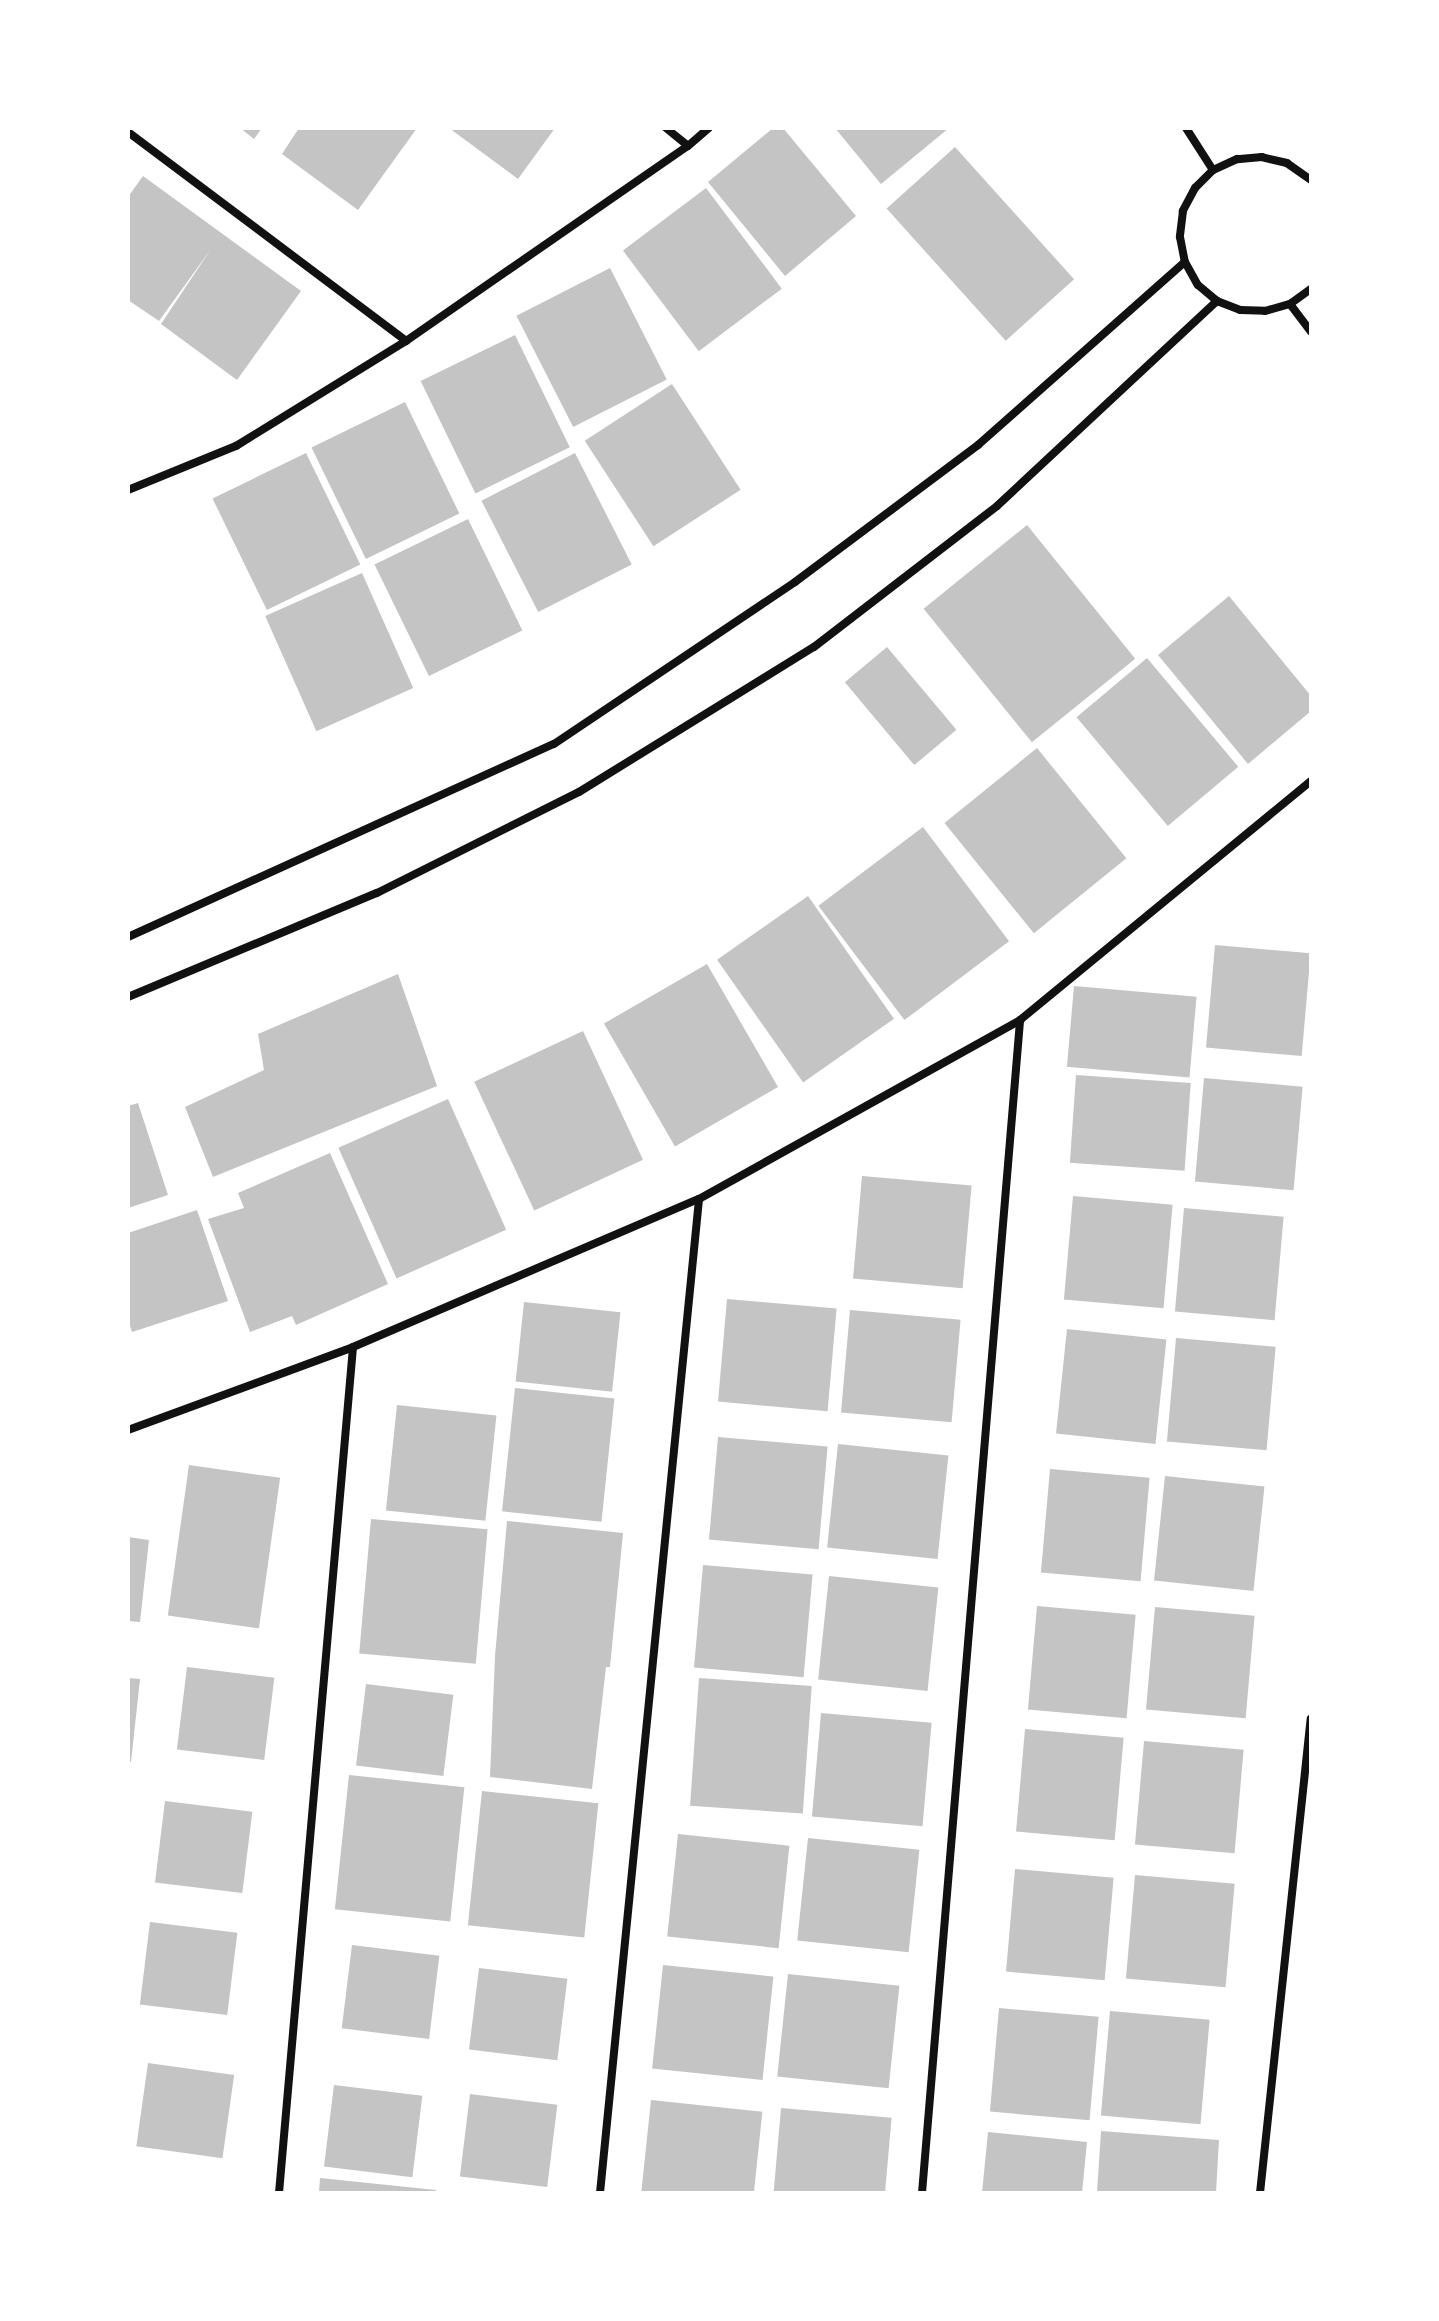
<!DOCTYPE html>
<style>
body{margin:0}
#map{position:relative;width:1439px;height:2321px;overflow:hidden;background:#fff;font-family:"Playfair Display",serif}
div>[style]{position:absolute}
.building>*{inset:0;background:#c4c4c4;transform-origin:0 0}
.minor>*{height:8px;margin:-4px;padding:0 4px;transform-origin:4px;border-radius:4px;background:#111}
span{translate:-50% -50%;white-space:nowrap;text-align:center;line-height:1.15;-webkit-text-stroke:6px #fff;paint-order:stroke}
.frame{position:absolute;inset:0;border:130px solid #fff;pointer-events:none}
</style>
<div id="map">
<div class="building">
<i style="clip-path:polygon(240px 128px,262px 128px,254px 139px)"></i>
<i style="clip-path:polygon(299px 128px,417px 128px,358px 210px,282px 154px)"></i>
<i style="clip-path:polygon(449px 128px,555px 128px,518px 179px)"></i>
<i style="clip-path:polygon(773px 128px,783px 128px,856px 216px,785px 276px,708px 182px)"></i>
<i style="clip-path:polygon(835px 128px,949px 128px,881px 184px)"></i>
<i style="left:955px;top:147px;width:178px;height:92px;rotate:48deg"></i>
<i style="clip-path:polygon(143px 176px,301px 291px,237px 380px,161px 324px,211px 249px,159px 321px,128px 300px,128px 197px)"></i>
<i style="left:706px;top:188px;width:126px;height:104px;rotate:53deg"></i>
<i style="left:610px;top:268px;width:125px;height:105px;rotate:63deg"></i>
<i style="left:515px;top:335px;width:125px;height:105px;rotate:64deg"></i>
<i style="left:672px;top:384px;width:126px;height:104px;rotate:57deg"></i>
<i style="left:405px;top:402px;width:124px;height:104px;rotate:64deg"></i>
<i style="left:306px;top:453px;width:124px;height:104px;rotate:64deg"></i>
<i style="left:575px;top:453px;width:125px;height:105px;rotate:63deg"></i>
<i style="left:468px;top:519px;width:124px;height:104px;rotate:64deg"></i>
<i style="left:1027px;top:525px;width:172px;height:133px;rotate:51deg"></i>
<i style="left:362px;top:573px;width:126px;height:106px;rotate:66deg"></i>
<i style="clip-path:polygon(1229px 596px,1311px 696px,1311px 711px,1248px 764px,1158px 655px)"></i>
<i style="left:887px;top:647px;width:108px;height:55px;rotate:50deg"></i>
<i style="left:1147px;top:658px;width:142px;height:92px;rotate:50deg"></i>
<i style="left:1037px;top:748px;width:142px;height:119px;rotate:51deg"></i>
<i style="left:923px;top:827px;width:143px;height:131px;rotate:53deg"></i>
<i style="left:808px;top:896px;width:150px;height:111px;rotate:55deg"></i>
<i style="left:1215px;top:945px;width:96px;height:103px;rotate:5deg"></i>
<i style="left:707px;top:964px;width:142px;height:119px;rotate:60deg"></i>
<i style="clip-path:polygon(398px 974px,437px 1086px,213px 1177px,185px 1107px,264px 1070px,258px 1034px)"></i>
<i style="left:1074px;top:986px;width:123px;height:81px;rotate:5deg"></i>
<i style="left:583px;top:1031px;width:142px;height:120px;rotate:65deg"></i>
<i style="left:1076px;top:1075px;width:115px;height:88px;rotate:4deg"></i>
<i style="left:1204px;top:1078px;width:99px;height:104px;rotate:5deg"></i>
<i style="left:448px;top:1099px;width:143px;height:120px;rotate:66deg"></i>
<i style="clip-path:polygon(138px 1103px,168px 1195px,128px 1208px,128px 1106px)"></i>
<i style="clip-path:polygon(330px 1153px,388px 1284px,296px 1325px,292px 1316px,250px 1332px,208px 1219px,244px 1208px,238px 1193px)"></i>
<i style="left:862px;top:1176px;width:110px;height:103px;rotate:5deg"></i>
<i style="left:1073px;top:1196px;width:100px;height:104px;rotate:5deg"></i>
<i style="left:1184px;top:1208px;width:100px;height:104px;rotate:5deg"></i>
<i style="clip-path:polygon(197px 1210px,228px 1301px,132px 1332px,128px 1319px,128px 1233px)"></i>
<i style="left:727px;top:1299px;width:110px;height:103px;rotate:5deg"></i>
<i style="left:524px;top:1302px;width:97px;height:80px;rotate:6deg"></i>
<i style="left:850px;top:1310px;width:111px;height:103px;rotate:5deg"></i>
<i style="left:1067px;top:1329px;width:100px;height:105px;rotate:6deg"></i>
<i style="left:1176px;top:1338px;width:100px;height:104px;rotate:5deg"></i>
<i style="left:515px;top:1388px;width:100px;height:124px;rotate:6deg"></i>
<i style="left:397px;top:1405px;width:100px;height:106px;rotate:6deg"></i>
<i style="left:718px;top:1437px;width:110px;height:103px;rotate:5deg"></i>
<i style="left:838px;top:1444px;width:111px;height:104px;rotate:6deg"></i>
<i style="left:189px;top:1465px;width:92px;height:152px;rotate:8deg"></i>
<i style="left:1050px;top:1469px;width:100px;height:104px;rotate:5deg"></i>
<i style="left:1165px;top:1476px;width:100px;height:105px;rotate:6deg"></i>
<i style="left:371px;top:1519px;width:117px;height:135px;rotate:5deg"></i>
<i style="clip-path:polygon(507px 1521px,623px 1533px,610px 1667px,606px 1667px,592px 1789px,490px 1777px,495px 1656px)"></i>
<i style="clip-path:polygon(128px 1537px,149px 1540px,140px 1622px,128px 1621px)"></i>
<i style="left:703px;top:1565px;width:110px;height:103px;rotate:5deg"></i>
<i style="left:829px;top:1576px;width:110px;height:104px;rotate:6deg"></i>
<i style="left:1037px;top:1606px;width:99px;height:104px;rotate:5deg"></i>
<i style="left:1155px;top:1607px;width:100px;height:103px;rotate:5deg"></i>
<i style="left:187px;top:1667px;width:88px;height:83px;rotate:7deg"></i>
<i style="clip-path:polygon(128px 1678px,140px 1679px,131px 1762px,128px 1761px)"></i>
<i style="left:699px;top:1678px;width:113px;height:128px;rotate:4deg"></i>
<i style="left:366px;top:1684px;width:88px;height:82px;rotate:7deg"></i>
<i style="left:821px;top:1713px;width:111px;height:104px;rotate:5deg"></i>
<i style="left:1025px;top:1729px;width:99px;height:103px;rotate:5deg"></i>
<i style="left:1144px;top:1741px;width:100px;height:104px;rotate:5deg"></i>
<i style="left:349px;top:1775px;width:116px;height:135px;rotate:6deg"></i>
<i style="left:482px;top:1791px;width:117px;height:135px;rotate:6deg"></i>
<i style="left:165px;top:1801px;width:88px;height:82px;rotate:7deg"></i>
<i style="left:678px;top:1834px;width:112px;height:103px;rotate:6deg"></i>
<i style="left:808px;top:1838px;width:112px;height:103px;rotate:6deg"></i>
<i style="left:1015px;top:1869px;width:99px;height:103px;rotate:5deg"></i>
<i style="left:1135px;top:1875px;width:100px;height:104px;rotate:5deg"></i>
<i style="left:150px;top:1922px;width:88px;height:83px;rotate:7deg"></i>
<i style="left:352px;top:1945px;width:88px;height:84px;rotate:7deg"></i>
<i style="left:663px;top:1965px;width:111px;height:104px;rotate:6deg"></i>
<i style="left:479px;top:1968px;width:89px;height:82px;rotate:7deg"></i>
<i style="left:788px;top:1974px;width:112px;height:103px;rotate:6deg"></i>
<i style="left:999px;top:2008px;width:100px;height:104px;rotate:5deg"></i>
<i style="left:1110px;top:2011px;width:100px;height:105px;rotate:5deg"></i>
<i style="left:148px;top:2063px;width:87px;height:84px;rotate:8deg"></i>
<i style="left:334px;top:2085px;width:89px;height:82px;rotate:7deg"></i>
<i style="left:470px;top:2094px;width:88px;height:83px;rotate:7deg"></i>
<i style="left:651px;top:2100px;width:112px;height:93px;rotate:6deg"></i>
<i style="left:781px;top:2108px;width:111px;height:85px;rotate:5deg"></i>
<i style="clip-path:polygon(1101px 2131px,1219px 2140px,1216px 2193px,1097px 2193px)"></i>
<i style="clip-path:polygon(988px 2132px,1087px 2142px,1082px 2193px,982px 2193px)"></i>
<i style="clip-path:polygon(320px 2178px,436px 2190px,436px 2193px,319px 2193px)"></i>
</div>
<div class="minor">
<i style="left:666px;top:128px;width:28px;rotate:39deg"></i>
<i style="left:1186px;top:128px;width:50px;rotate:57.3deg"></i>
<i style="left:128px;top:132px;width:348px;rotate:36.9deg"></i>
<i style="left:1311px;top:180px;width:29px;rotate:-145deg"></i>
<i style="left:1287px;top:163px;width:26px;rotate:-167deg"></i>
<i style="left:1262px;top:157px;width:25px;rotate:175deg"></i>
<i style="left:1237px;top:159px;width:26px;rotate:155deg"></i>
<i style="left:1213px;top:170px;width:25px;rotate:135deg"></i>
<i style="left:1195px;top:188px;width:26px;rotate:118deg"></i>
<i style="left:1183px;top:211px;width:26px;rotate:97deg"></i>
<i style="left:1180px;top:237px;width:25px;rotate:79deg"></i>
<i style="left:1185px;top:262px;width:26px;rotate:61deg"></i>
<i style="left:1198px;top:285px;width:25px;rotate:40deg"></i>
<i style="left:1217px;top:301px;width:25px;rotate:21deg"></i>
<i style="left:1240px;top:310px;width:25px;rotate:2deg"></i>
<i style="left:1265px;top:311px;width:26px;rotate:-16deg"></i>
<i style="left:1290px;top:304px;width:26px;rotate:-36deg"></i>
<i style="left:1290px;top:304px;width:35px;rotate:53deg"></i>
<i style="left:128px;top:490px;width:117px;rotate:-22.2deg"></i>
<i style="left:236px;top:446px;width:200px;rotate:-31.7deg"></i>
<i style="left:406px;top:341px;width:343px;rotate:-34.7deg"></i>
<i style="left:688px;top:146px;width:28px;rotate:-41deg"></i>
<i style="left:128px;top:937px;width:468px;rotate:-24.4deg"></i>
<i style="left:554px;top:744px;width:290px;rotate:-33.9deg"></i>
<i style="left:795px;top:582px;width:229px;rotate:-36.8deg"></i>
<i style="left:978px;top:445px;width:276px;rotate:-41.5deg"></i>
<i style="left:128px;top:997px;width:270px;rotate:-22.7deg"></i>
<i style="left:377px;top:893px;width:226px;rotate:-26.6deg"></i>
<i style="left:579px;top:792px;width:276px;rotate:-31.7deg"></i>
<i style="left:814px;top:647px;width:231px;rotate:-37.6deg"></i>
<i style="left:997px;top:506px;width:301px;rotate:-43deg"></i>
<i style="left:128px;top:1430px;width:240px;rotate:-20.2deg"></i>
<i style="left:353px;top:1347px;width:376px;rotate:-23.2deg"></i>
<i style="left:699px;top:1199px;width:368px;rotate:-29.1deg"></i>
<i style="left:1020px;top:1020px;width:377px;rotate:-39.4deg"></i>
<i style="left:279px;top:2193px;width:849px;rotate:-85deg"></i>
<i style="left:600px;top:2193px;width:999px;rotate:-84.31deg"></i>
<i style="left:922px;top:2193px;width:1177px;rotate:-85.22deg"></i>
<i style="left:1260px;top:2193px;width:477px;rotate:-83.9deg"></i>
</div>
<div class="frame"></div>
</div>
